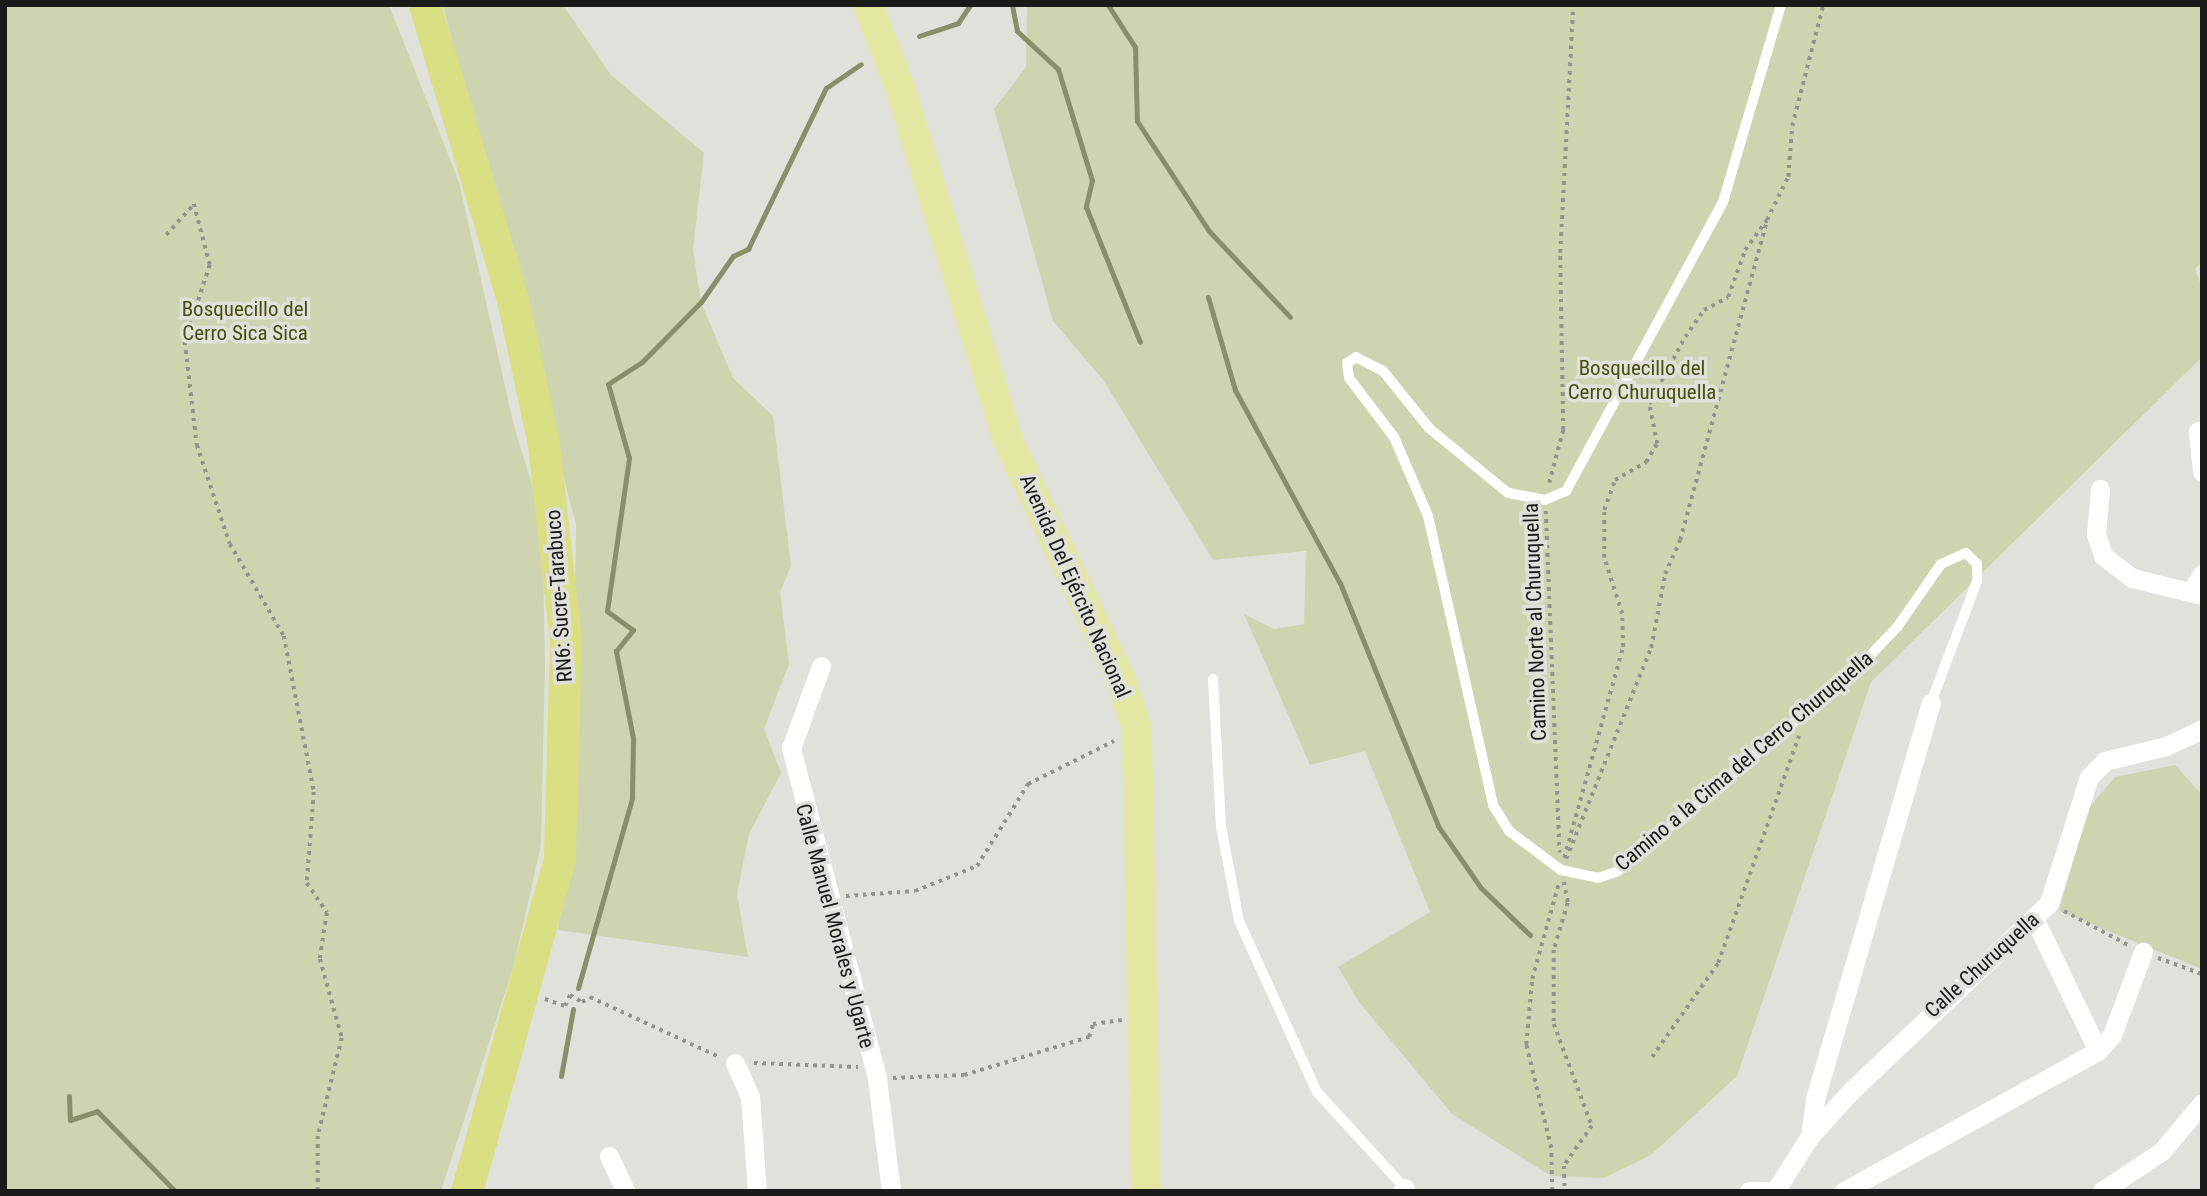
<!DOCTYPE html>
<meta charset="utf-8">
<style>
body{margin:0}
#map{position:relative;width:2207px;height:1196px;overflow:hidden;background:#e0e1db;font-family:"Roboto Condensed",sans-serif}
div>[style]{position:absolute}
.green>*{inset:0;background:#cfd4b0}
.stream>*{height:5px;margin:-2.5px;padding:0 2.5px;transform-origin:2.5px;border-radius:2.5px;background:#8a8e69}
.path>*{height:3.5px;margin-top:-1.75px;transform-origin:0;background:repeating-linear-gradient(90deg,#93948f 0 3.5px,transparent 0 8.5px)}
.service>*{height:10px;margin:-5px;padding:0 5px;transform-origin:5px;border-radius:5px;background:#fff}
.minor>*{height:19px;margin:-9.5px;padding:0 9.5px;transform-origin:9.5px;border-radius:9.5px;background:#fff}
.primary>*{height:30px;margin:-15px;padding:0 15px;transform-origin:15px;border-radius:15px;background:#e2e8a2}
.trunk>*{height:32px;margin:-16px;padding:0 16px;transform-origin:16px;border-radius:16px;background:#d8e083}
span{translate:-50% -50%;white-space:nowrap;text-align:center;line-height:1.15;-webkit-text-stroke:7px #e0e1db;paint-order:stroke}
.park-label{font-size:21px;color:#4a4e0d}
.street-label{font-size:21px;color:#1a1a18}
.frame{position:absolute;inset:0;border:7px solid #1a1a18;pointer-events:none}
</style>
<div id="map">
<div class="green">
<i style="clip-path:polygon(5px 5px,389px 5px,459px 182px,514px 426px,542px 517px,545px 664px,541px 845px,514px 965px,441px 1191px,5px 1191px)"></i>
<i style="clip-path:polygon(443px 5px,563px 5px,611px 75px,704px 153px,693px 249px,701px 302px,733px 378px,773px 416px,791px 566px,780px 592px,789px 664px,764px 729px,781px 773px,749px 834px,737px 894px,748px 957px,558px 930px,571px 844px,576px 525px)"></i>
<i style="clip-path:polygon(1027px 5px,2202px 5px,2202px 261px,2195px 269px,2202px 288px,2202px 357px,1871px 682px,1737px 1076px,1651px 1155px,1604px 1178px,1551px 1176px,1452px 1114px,1359px 1002px,1338px 967px,1430px 912px,1365px 751px,1310px 765px,1244px 614px,1274px 629px,1304px 624px,1306px 551px,1213px 560px,1104px 381px,1053px 321px,994px 109px,1026px 67px)"></i>
<i style="clip-path:polygon(2175px 765px,2202px 795px,2202px 969px,2059px 911px,2087px 810px,2115px 777px)"></i>
</div>
<div class="stream">
<i style="left:1012px;top:5px;width:26px;rotate:79deg"></i>
<i style="left:1017px;top:31px;width:56px;rotate:42.8deg"></i>
<i style="left:1058px;top:69px;width:116px;rotate:73deg"></i>
<i style="left:1092px;top:180px;width:28px;rotate:103deg"></i>
<i style="left:1086px;top:207px;width:145px;rotate:68.2deg"></i>
<i style="left:1108px;top:5px;width:50px;rotate:57.3deg"></i>
<i style="left:1135px;top:47px;width:74px;rotate:88.5deg"></i>
<i style="left:1137px;top:121px;width:131px;rotate:56.8deg"></i>
<i style="left:1209px;top:231px;width:118px;rotate:46.7deg"></i>
<i style="left:919px;top:36px;width:41px;rotate:-18.4deg"></i>
<i style="left:958px;top:23px;width:22px;rotate:-56deg"></i>
<i style="left:1208px;top:297px;width:97px;rotate:73.8deg"></i>
<i style="left:1235px;top:390px;width:220px;rotate:61.5deg"></i>
<i style="left:1340px;top:583px;width:262px;rotate:68deg"></i>
<i style="left:1438px;top:826px;width:75px;rotate:55.3deg"></i>
<i style="left:1481px;top:888px;width:68px;rotate:43.8deg"></i>
<i style="left:578px;top:988px;width:198px;rotate:-74.1deg"></i>
<i style="left:632px;top:798px;width:60px;rotate:-89deg"></i>
<i style="left:633px;top:738px;width:89px;rotate:-101.1deg"></i>
<i style="left:616px;top:651px;width:27px;rotate:-51deg"></i>
<i style="left:633px;top:630px;width:32px;rotate:-144deg"></i>
<i style="left:607px;top:611px;width:155px;rotate:-81.8deg"></i>
<i style="left:629px;top:458px;width:77px;rotate:-105.8deg"></i>
<i style="left:608px;top:384px;width:40px;rotate:-32.9deg"></i>
<i style="left:642px;top:362px;width:84px;rotate:-45.5deg"></i>
<i style="left:701px;top:302px;width:56px;rotate:-55.2deg"></i>
<i style="left:733px;top:256px;width:17px;rotate:-25deg"></i>
<i style="left:748px;top:249px;width:179px;rotate:-64.2deg"></i>
<i style="left:826px;top:88px;width:42px;rotate:-34.4deg"></i>
<i style="left:561px;top:1076px;width:68px;rotate:-79.8deg"></i>
<i style="left:69px;top:1096px;width:24px;rotate:88deg"></i>
<i style="left:70px;top:1120px;width:28px;rotate:-18deg"></i>
<i style="left:97px;top:1111px;width:112px;rotate:45.7deg"></i>
</div>
<div class="path">
<i style="left:166px;top:235px;width:42px;rotate:-47.9deg"></i>
<i style="left:194px;top:204px;width:63px;rotate:75.3deg"></i>
<i style="left:210px;top:265px;width:81px;rotate:108deg"></i>
<i style="left:185px;top:342px;width:104px;rotate:83.4deg"></i>
<i style="left:197px;top:445px;width:104px;rotate:71.6deg"></i>
<i style="left:230px;top:544px;width:107px;rotate:59.6deg"></i>
<i style="left:284px;top:636px;width:159px;rotate:79.1deg"></i>
<i style="left:314px;top:792px;width:91px;rotate:94.4deg"></i>
<i style="left:307px;top:883px;width:36px;rotate:56deg"></i>
<i style="left:327px;top:913px;width:47px;rotate:98.7deg"></i>
<i style="left:320px;top:959px;width:82px;rotate:74.4deg"></i>
<i style="left:342px;top:1038px;width:101px;rotate:103.8deg"></i>
<i style="left:318px;top:1136px;width:55px;rotate:90deg"></i>
<i style="left:1549px;top:483px;width:55px;rotate:-75.2deg"></i>
<i style="left:1563px;top:430px;width:177px;rotate:-91deg"></i>
<i style="left:1560px;top:253px;width:248px;rotate:-87deg"></i>
<i style="left:1546px;top:511px;width:342px;rotate:87.7deg"></i>
<i style="left:1564px;top:858px;width:219px;rotate:-74.4deg"></i>
<i style="left:1623px;top:647px;width:33px;rotate:-92deg"></i>
<i style="left:1622px;top:614px;width:59px;rotate:-107.8deg"></i>
<i style="left:1604px;top:558px;width:48px;rotate:-90deg"></i>
<i style="left:1604px;top:510px;width:32px;rotate:-70deg"></i>
<i style="left:1615px;top:480px;width:36px;rotate:-30deg"></i>
<i style="left:1646px;top:462px;width:21px;rotate:-59deg"></i>
<i style="left:1657px;top:444px;width:41px;rotate:-101.3deg"></i>
<i style="left:1649px;top:404px;width:76px;rotate:-61.8deg"></i>
<i style="left:1685px;top:337px;width:33px;rotate:-55deg"></i>
<i style="left:1704px;top:310px;width:27px;rotate:-28deg"></i>
<i style="left:1728px;top:297px;width:50px;rotate:-70.1deg"></i>
<i style="left:1745px;top:250px;width:37px;rotate:-54deg"></i>
<i style="left:1566px;top:859px;width:227px;rotate:-68.1deg"></i>
<i style="left:1651px;top:648px;width:75px;rotate:-79.3deg"></i>
<i style="left:1665px;top:574px;width:37px;rotate:-66deg"></i>
<i style="left:1680px;top:540px;width:332px;rotate:-74.8deg"></i>
<i style="left:1767px;top:220px;width:48px;rotate:-64deg"></i>
<i style="left:1788px;top:177px;width:51px;rotate:-85.5deg"></i>
<i style="left:1792px;top:126px;width:125px;rotate:-75.6deg"></i>
<i style="left:1564px;top:882px;width:21px;rotate:79deg"></i>
<i style="left:1568px;top:903px;width:49px;rotate:106.6deg"></i>
<i style="left:1554px;top:950px;width:74px;rotate:90deg"></i>
<i style="left:1554px;top:1024px;width:109px;rotate:69.6deg"></i>
<i style="left:1592px;top:1126px;width:49px;rotate:125deg"></i>
<i style="left:1564px;top:1166px;width:25px;rotate:88deg"></i>
<i style="left:846px;top:896px;width:69px;rotate:-4.1deg"></i>
<i style="left:915px;top:891px;width:67px;rotate:-22deg"></i>
<i style="left:977px;top:866px;width:97px;rotate:-58.1deg"></i>
<i style="left:1028px;top:784px;width:96px;rotate:-26.6deg"></i>
<i style="left:2064px;top:911px;width:72px;rotate:28deg"></i>
<i style="left:2158px;top:958px;width:47px;rotate:20deg"></i>
<i style="left:545px;top:999px;width:21px;rotate:19deg"></i>
<i style="left:565px;top:1006px;width:12px;rotate:-66deg"></i>
<i style="left:570px;top:995px;width:14px;rotate:30deg"></i>
<i style="left:582px;top:1002px;width:9px;rotate:-32deg"></i>
<i style="left:590px;top:997px;width:142px;rotate:24.9deg"></i>
<i style="left:1652px;top:1057px;width:115px;rotate:-54.9deg"></i>
<i style="left:1718px;top:963px;width:241px;rotate:-70.4deg"></i>
<i style="left:754px;top:1063px;width:104px;rotate:2.2deg"></i>
<i style="left:893px;top:1078px;width:71px;rotate:-2.4deg"></i>
<i style="left:964px;top:1075px;width:131px;rotate:-16.9deg"></i>
<i style="left:1089px;top:1037px;width:14px;rotate:-73deg"></i>
<i style="left:1093px;top:1024px;width:29px;rotate:-8deg"></i>
<i style="left:1552px;top:1191px;width:43px;rotate:-91.3deg"></i>
<i style="left:1551px;top:1148px;width:106px;rotate:-103.6deg"></i>
<i style="left:1526px;top:1045px;width:66px;rotate:-84.8deg"></i>
<i style="left:1532px;top:979px;width:101px;rotate:-74.4deg"></i>
</div>
<div class="service">
<i style="left:1781px;top:5px;width:205px;rotate:106.4deg"></i>
<i style="left:1723px;top:202px;width:329px;rotate:118.5deg"></i>
<i style="left:1566px;top:491px;width:23px;rotate:157deg"></i>
<i style="left:1545px;top:500px;width:38px;rotate:-169deg"></i>
<i style="left:1508px;top:493px;width:102px;rotate:-140.6deg"></i>
<i style="left:1429px;top:428px;width:73px;rotate:-128.9deg"></i>
<i style="left:1383px;top:371px;width:30px;rotate:-153deg"></i>
<i style="left:1356px;top:357px;width:11px;rotate:146deg"></i>
<i style="left:1347px;top:363px;width:15px;rotate:82deg"></i>
<i style="left:1349px;top:378px;width:74px;rotate:52.7deg"></i>
<i style="left:1394px;top:437px;width:86px;rotate:66.7deg"></i>
<i style="left:1428px;top:516px;width:296px;rotate:77.3deg"></i>
<i style="left:1493px;top:805px;width:31px;rotate:58deg"></i>
<i style="left:1509px;top:831px;width:65px;rotate:36.9deg"></i>
<i style="left:1561px;top:870px;width:38px;rotate:12deg"></i>
<i style="left:1598px;top:878px;width:21px;rotate:-19deg"></i>
<i style="left:1618px;top:871px;width:319px;rotate:-40.3deg"></i>
<i style="left:1861px;top:665px;width:54px;rotate:-46.5deg"></i>
<i style="left:1898px;top:626px;width:75px;rotate:-55.3deg"></i>
<i style="left:1941px;top:564px;width:27px;rotate:-24deg"></i>
<i style="left:1966px;top:553px;width:16px;rotate:45deg"></i>
<i style="left:1977px;top:564px;width:17px;rotate:90deg"></i>
<i style="left:1977px;top:581px;width:130px;rotate:110.7deg"></i>
<i style="left:1213px;top:679px;width:147px;rotate:86.9deg"></i>
<i style="left:1221px;top:826px;width:97px;rotate:79.3deg"></i>
<i style="left:1239px;top:921px;width:188px;rotate:65.5deg"></i>
<i style="left:1317px;top:1092px;width:132px;rotate:47.5deg"></i>
</div>
<div class="minor">
<i style="left:2198px;top:431px;width:41px;rotate:84.4deg"></i>
<i style="left:2100px;top:489px;width:45px;rotate:95.1deg"></i>
<i style="left:2096px;top:534px;width:23px;rotate:72deg"></i>
<i style="left:2103px;top:556px;width:36px;rotate:37deg"></i>
<i style="left:2132px;top:578px;width:72px;rotate:13.7deg"></i>
<i style="left:2191px;top:592px;width:21px;rotate:-59deg"></i>
<i style="left:821px;top:666px;width:87px;rotate:110.1deg"></i>
<i style="left:791px;top:748px;width:342px;rotate:75.4deg"></i>
<i style="left:877px;top:1079px;width:113px;rotate:82.9deg"></i>
<i style="left:2035px;top:920px;width:145px;rotate:64.3deg"></i>
<i style="left:735px;top:1063px;width:37px;rotate:66deg"></i>
<i style="left:750px;top:1097px;width:94px;rotate:85.7deg"></i>
<i style="left:1810px;top:1136px;width:37px;rotate:-82deg"></i>
<i style="left:1815px;top:1099px;width:413px;rotate:-73.7deg"></i>
<i style="left:609px;top:1156px;width:38px;rotate:65deg"></i>
<i style="left:1402px;top:1191px;width:4px;rotate:-45deg"></i>
<i style="left:1749px;top:1191px;width:16px"></i>
<i style="left:1775px;top:1191px;width:65px;rotate:-57.5deg"></i>
<i style="left:1810px;top:1136px;width:61px;rotate:-47.7deg"></i>
<i style="left:1851px;top:1091px;width:273px;rotate:-43.5deg"></i>
<i style="left:2049px;top:903px;width:132px;rotate:-72.4deg"></i>
<i style="left:2089px;top:777px;width:23px;rotate:-45deg"></i>
<i style="left:2105px;top:761px;width:63px;rotate:-13.8deg"></i>
<i style="left:2166px;top:746px;width:40px;rotate:-25deg"></i>
<i style="left:1844px;top:1191px;width:290px;rotate:-28.9deg"></i>
<i style="left:2098px;top:1051px;width:21px;rotate:-49deg"></i>
<i style="left:2112px;top:1035px;width:89px;rotate:-69.5deg"></i>
<i style="left:2102px;top:1191px;width:72px;rotate:-33.7deg"></i>
<i style="left:2162px;top:1151px;width:62px;rotate:-50.2deg"></i>
</div>
<div class="primary">
<i style="left:868px;top:5px;width:88px;rotate:68.7deg"></i>
<i style="left:900px;top:87px;width:367px;rotate:73deg"></i>
<i style="left:1007px;top:438px;width:268px;rotate:64.8deg"></i>
<i style="left:1121px;top:680px;width:52px;rotate:71.9deg"></i>
<i style="left:1137px;top:729px;width:462px;rotate:88.9deg"></i>
</div>
<div class="trunk">
<i style="left:425px;top:5px;width:308px;rotate:73.4deg"></i>
<i style="left:513px;top:300px;width:148px;rotate:77.9deg"></i>
<i style="left:544px;top:445px;width:197px;rotate:83.6deg"></i>
<i style="left:566px;top:641px;width:218px;rotate:91.6deg"></i>
<i style="left:560px;top:859px;width:345px;rotate:105.6deg"></i>
</div>
<div class="park-label">
<span style="left:245px;top:321px">Bosquecillo del<br>Cerro Sica Sica</span>
<span style="left:1642px;top:380px">Bosquecillo del<br>Cerro Churuquella</span>
</div>
<div class="street-label">
<span style="left:1075px;top:586px;rotate:66deg">Avenida Del Ejército Nacional</span>
<span style="left:559px;top:596px;rotate:-94deg">RN6: Sucre-Tarabuco</span>
<span style="left:1535px;top:622px;rotate:-92deg">Camino Norte al Churuquella</span>
<span style="left:1744px;top:761px;rotate:-40deg">Camino a la Cima del Cerro Churuquella</span>
<span style="left:835px;top:926px;rotate:75deg">Calle Manuel Morales y Ugarte</span>
<span style="left:1982px;top:965px;rotate:-42deg">Calle Churuquella</span>
</div>
<div class="frame"></div>
</div>
